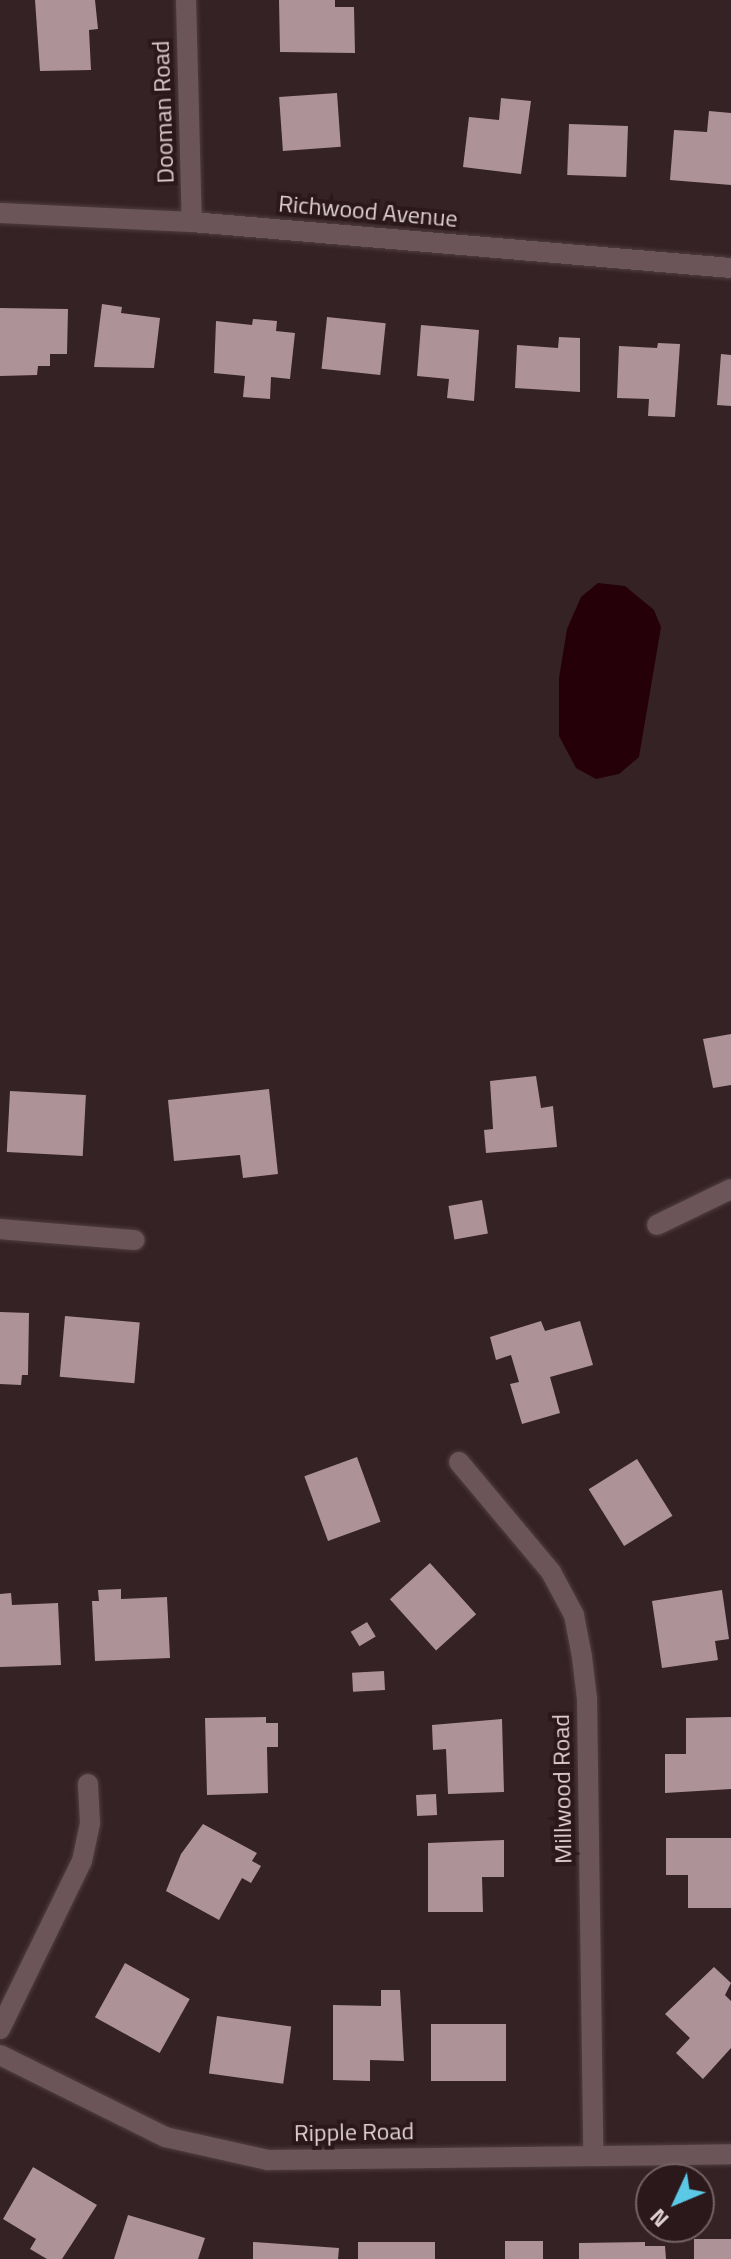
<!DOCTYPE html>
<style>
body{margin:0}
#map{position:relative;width:731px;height:2259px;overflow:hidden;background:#352225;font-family:"Titillium Web",sans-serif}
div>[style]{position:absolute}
.water>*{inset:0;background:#260008}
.building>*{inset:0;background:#ad9397;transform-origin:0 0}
.roads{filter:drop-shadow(0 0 2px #4f3e41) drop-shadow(0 0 2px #4f3e41)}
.street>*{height:20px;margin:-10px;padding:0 10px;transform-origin:10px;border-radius:10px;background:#6c5558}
span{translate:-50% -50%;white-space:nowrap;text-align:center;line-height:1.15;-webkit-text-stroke:8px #2b181b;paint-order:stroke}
.street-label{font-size:24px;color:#dfd1d3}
.north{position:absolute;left:635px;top:2163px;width:80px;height:80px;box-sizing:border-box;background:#2b181b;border:2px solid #736265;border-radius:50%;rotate:226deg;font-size:22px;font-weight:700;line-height:32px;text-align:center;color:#dfd1d3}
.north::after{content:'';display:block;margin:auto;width:28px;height:36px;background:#5bc8e6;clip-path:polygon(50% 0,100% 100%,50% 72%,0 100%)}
</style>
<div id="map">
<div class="water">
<i style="clip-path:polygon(598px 583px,625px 586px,654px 610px,661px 627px,639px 757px,619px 774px,596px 779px,576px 768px,559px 736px,559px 678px,567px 629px,581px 597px)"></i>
</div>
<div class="building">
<i style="clip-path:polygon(35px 0,95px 0,98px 29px,89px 30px,91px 70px,40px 71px)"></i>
<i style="clip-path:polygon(279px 0,335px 0,335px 7px,354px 7px,355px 53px,280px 52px)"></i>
<i style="left:337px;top:93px;width:54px;height:58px;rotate:86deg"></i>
<i style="clip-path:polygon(501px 98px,531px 101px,521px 174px,463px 167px,469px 117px,499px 120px)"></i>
<i style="clip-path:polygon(709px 111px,731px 113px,731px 185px,670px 180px,674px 130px,707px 132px)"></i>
<i style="left:569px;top:124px;width:59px;height:51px;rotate:2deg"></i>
<i style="clip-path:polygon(102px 304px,122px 307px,121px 313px,160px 318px,154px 368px,94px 367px)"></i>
<i style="clip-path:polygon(0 308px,68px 309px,67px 354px,50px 354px,50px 366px,38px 366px,37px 375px,0 376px)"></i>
<i style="left:327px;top:317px;width:59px;height:52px;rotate:6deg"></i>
<i style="clip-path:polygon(253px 319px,277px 321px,276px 331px,295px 333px,290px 379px,271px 377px,270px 399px,243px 397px,245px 376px,214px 373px,216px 321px,252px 325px)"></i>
<i style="clip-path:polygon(421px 325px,479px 330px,474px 401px,447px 398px,449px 379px,417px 376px)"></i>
<i style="clip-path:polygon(559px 337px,580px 338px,580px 392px,515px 388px,517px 345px,558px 348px)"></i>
<i style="clip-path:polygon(658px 343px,680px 344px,675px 417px,648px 416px,649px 399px,617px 398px,619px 346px,657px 348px)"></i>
<i style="clip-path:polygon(721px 354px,731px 355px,731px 406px,717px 405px)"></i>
<i style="clip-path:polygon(731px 1034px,731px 1085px,713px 1088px,703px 1039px)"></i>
<i style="clip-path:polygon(536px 1076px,541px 1108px,553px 1106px,557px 1147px,486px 1153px,484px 1130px,493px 1129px,490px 1081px)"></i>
<i style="clip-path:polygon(269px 1089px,278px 1174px,243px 1178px,240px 1155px,174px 1161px,168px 1100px)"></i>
<i style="left:10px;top:1091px;width:76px;height:61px;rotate:3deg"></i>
<i style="left:482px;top:1200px;width:34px;height:34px;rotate:80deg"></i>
<i style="clip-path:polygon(0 1312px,29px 1313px,28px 1375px,22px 1375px,21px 1385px,0 1384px)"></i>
<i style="left:65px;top:1316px;width:75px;height:61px;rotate:5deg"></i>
<i style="clip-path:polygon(541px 1321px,545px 1331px,580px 1321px,593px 1365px,550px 1377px,560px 1413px,522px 1424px,510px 1384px,519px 1382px,511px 1355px,496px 1360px,490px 1337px)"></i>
<i style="left:357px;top:1457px;width:69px;height:56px;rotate:70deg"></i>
<i style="left:637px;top:1459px;width:67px;height:57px;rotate:58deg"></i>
<i style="left:430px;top:1563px;width:69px;height:54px;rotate:48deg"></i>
<i style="clip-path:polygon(121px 1589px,121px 1599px,167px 1597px,170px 1658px,95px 1661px,92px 1601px,99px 1601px,98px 1590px)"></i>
<i style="clip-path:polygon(722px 1590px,729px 1639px,715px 1641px,718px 1660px,662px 1668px,652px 1601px)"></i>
<i style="clip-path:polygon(11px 1593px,12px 1605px,58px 1603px,61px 1665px,0 1667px,0 1594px)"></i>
<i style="left:367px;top:1622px;width:17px;height:19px;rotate:59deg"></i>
<i style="left:384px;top:1671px;width:19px;height:32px;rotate:87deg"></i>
<i style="clip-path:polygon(266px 1717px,266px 1723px,278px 1723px,278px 1747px,267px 1747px,268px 1793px,207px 1795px,205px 1718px)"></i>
<i style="clip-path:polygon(731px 1717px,731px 1789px,665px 1793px,665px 1754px,686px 1754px,686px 1718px)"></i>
<i style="clip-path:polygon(502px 1719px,504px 1792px,448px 1794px,446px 1749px,433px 1750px,432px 1725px)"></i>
<i style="left:436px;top:1794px;width:21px;height:20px;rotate:87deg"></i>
<i style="clip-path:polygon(203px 1824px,257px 1853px,252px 1861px,261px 1866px,251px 1883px,242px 1878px,219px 1920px,166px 1891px,181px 1854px)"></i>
<i style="clip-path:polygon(666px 1838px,731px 1838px,731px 1908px,688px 1908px,688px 1875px,666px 1875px)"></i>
<i style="clip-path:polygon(504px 1840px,504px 1877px,482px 1877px,483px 1912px,428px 1912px,428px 1843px)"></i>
<i style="left:125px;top:1963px;width:74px;height:62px;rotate:29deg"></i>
<i style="clip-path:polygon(714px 1967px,731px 1983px,725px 1995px,731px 2001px,731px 2048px,703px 2079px,676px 2053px,690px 2038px,665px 2014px)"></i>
<i style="clip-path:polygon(381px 1990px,400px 1990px,404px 2061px,370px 2060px,370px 2081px,333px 2080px,333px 2005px,381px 2006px)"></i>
<i style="left:217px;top:2016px;width:75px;height:58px;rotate:8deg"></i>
<i style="left:431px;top:2024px;width:75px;height:57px"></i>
<i style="clip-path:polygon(33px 2167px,97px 2205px,62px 2259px,47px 2259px,30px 2249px,36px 2239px,3px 2219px)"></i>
<i style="clip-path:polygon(128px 2215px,205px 2238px,198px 2259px,114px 2259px)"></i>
<i style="left:694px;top:2239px;width:37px;height:20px"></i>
<i style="left:543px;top:2241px;width:18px;height:38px;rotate:90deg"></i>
<i style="clip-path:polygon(253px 2242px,339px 2248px,338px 2259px,253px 2259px)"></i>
<i style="left:435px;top:2242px;width:17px;height:77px;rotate:90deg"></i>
<i style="clip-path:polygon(645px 2242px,645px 2246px,665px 2246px,666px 2259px,579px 2259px,579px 2243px)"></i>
</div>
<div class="roads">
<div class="street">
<i style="left:186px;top:0;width:222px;rotate:88.5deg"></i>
<i style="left:0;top:213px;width:192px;rotate:2.7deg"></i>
<i style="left:192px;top:222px;width:541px;rotate:4.88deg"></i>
<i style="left:657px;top:1225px;width:82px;rotate:-25.9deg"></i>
<i style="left:0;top:1229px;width:135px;rotate:4.7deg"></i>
<i style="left:459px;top:1462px;width:143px;rotate:50.1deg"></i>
<i style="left:551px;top:1572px;width:49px;rotate:61.9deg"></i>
<i style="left:574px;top:1615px;width:43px;rotate:79.2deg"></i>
<i style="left:582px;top:1657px;width:42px;rotate:83.2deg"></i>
<i style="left:587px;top:1699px;width:455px;rotate:89.2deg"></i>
<i style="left:0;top:2029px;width:187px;rotate:-64deg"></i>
<i style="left:82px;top:1861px;width:39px;rotate:-78deg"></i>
<i style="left:90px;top:1823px;width:39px;rotate:-93deg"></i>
<i style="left:0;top:2055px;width:184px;rotate:26.4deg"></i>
<i style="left:165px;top:2137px;width:106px;rotate:12.6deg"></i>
<i style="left:268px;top:2160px;width:463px;rotate:-0.7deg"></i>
</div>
</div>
<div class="street-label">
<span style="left:163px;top:112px;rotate:-92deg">Dooman Road</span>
<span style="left:368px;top:211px;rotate:5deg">Richwood Avenue</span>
<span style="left:562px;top:1789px;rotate:-91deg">Millwood Road</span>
<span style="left:354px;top:2132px;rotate:-1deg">Ripple Road</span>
</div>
<div class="north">N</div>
</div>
